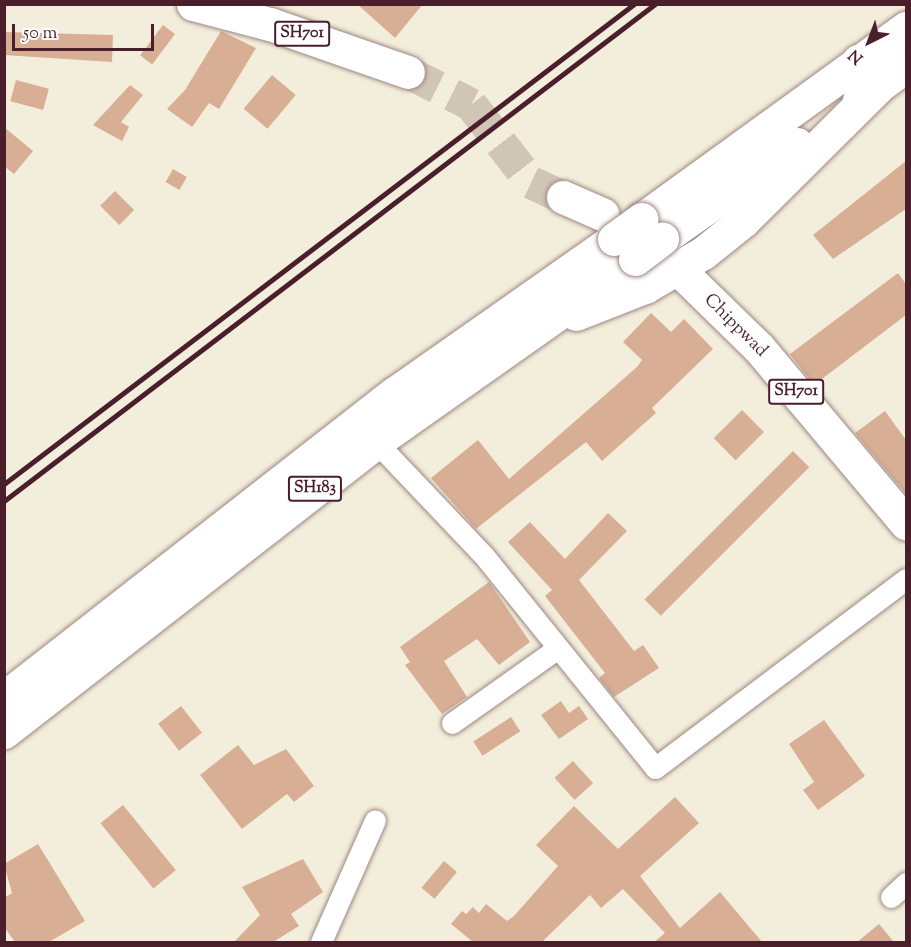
<!DOCTYPE html>
<style>
body{margin:0}
#map{position:relative;width:911px;height:947px;overflow:hidden;background:#f3eedb;font-family:"Sorts Mill Goudy",serif}
div>[style]{position:absolute}
.building>*{inset:0;background:#d8ae95;transform-origin:0 0}
.primary-tunnel>*{height:33px;margin-top:-16.5px;transform-origin:0;background:repeating-linear-gradient(90deg,#d1c5b8 0 33px,transparent 0 49px)}
.roads{filter:drop-shadow(0 0 2px #9e8683) drop-shadow(0 0 2px #9e8683)}
.street>*{height:21px;margin:-10.5px;padding:0 10.5px;transform-origin:10.5px;border-radius:10.5px;background:#fff}
.primary>*{height:33px;margin:-16.5px;padding:0 16.5px;transform-origin:16.5px;border-radius:16.5px;background:#fff}
.rail>*{height:4.5px;margin:-2.25px;padding:0 2.25px;transform-origin:2.25px;border-radius:2.25px;background:#4a1f2b}
.bridges{filter:drop-shadow(0 0 2px #9e8683) drop-shadow(0 0 2px #9e8683)}
.primary-bridge>*{height:33px;margin:-16.5px;padding:0 16.5px;transform-origin:16.5px;border-radius:16.5px;background:#fff}
span{translate:-50% -50%;white-space:nowrap;text-align:center;line-height:1.15;-webkit-text-stroke:5px #fff;paint-order:stroke}
.shield-label span{padding:2px 4px;background:#fff;border:2px solid;border-radius:4px;-webkit-text-stroke-width:0}
.shield-label{font-size:16px;color:#4a1f2b;font-weight:700}
.street-label{font-size:18px;color:#4a1f2b}
.frame{position:absolute;inset:0;border:6px solid #4a1f2b;pointer-events:none}
.north{position:absolute;left:839px;top:12px;width:60px;height:60px;-webkit-text-stroke:4px #fff;paint-order:stroke;rotate:222deg;font-size:16px;font-weight:700;line-height:24px;text-align:center;color:#4a1f2b}
.north::after{content:'';display:block;margin:auto;width:21px;height:27px;background:#4a1f2b;clip-path:polygon(50% 0,100% 100%,50% 72%,0 100%)}
.scale{position:absolute;left:12px;top:24px;width:142px;height:27px;box-sizing:border-box;border:3px solid #4a1f2b;border-top:0;padding-left:8px;font-size:18px;line-height:21px;white-space:nowrap;color:#4a1f2b;-webkit-text-stroke:4px #fff;paint-order:stroke}
</style>
<div id="map">
<div class="building">
<i style="clip-path:polygon(357px 4px,423px 4px,395px 38px)"></i>
<i style="left:163px;top:25px;width:15px;height:38px;rotate:37deg"></i>
<i style="clip-path:polygon(221px 31px,256px 48px,219px 109px,209px 103px,192px 127px,167px 109px,185px 90px)"></i>
<i style="clip-path:polygon(4px 32px,113px 35px,112px 62px,4px 55px)"></i>
<i style="left:272px;top:75px;width:31px;height:44px;rotate:40deg"></i>
<i style="left:16px;top:80px;width:34px;height:22px;rotate:15deg"></i>
<i style="clip-path:polygon(130px 85px,143px 95px,121px 122px,129px 127px,122px 141px,93px 125px)"></i>
<i style="clip-path:polygon(4px 127px,33px 151px,14px 174px,4px 166px)"></i>
<i style="clip-path:polygon(906px 161px,906px 209px,833px 259px,813px 235px)"></i>
<i style="left:173px;top:169px;width:16px;height:15px;rotate:30deg"></i>
<i style="left:115px;top:191px;width:27px;height:21px;rotate:45deg"></i>
<i style="clip-path:polygon(898px 273px,906px 284px,906px 315px,814px 385px,790px 354px)"></i>
<i style="clip-path:polygon(651px 313px,671px 332px,684px 319px,713px 349px,652px 408px,656px 413px,602px 461px,586px 442px,476px 529px,431px 478px,478px 440px,509px 479px,637px 367px,642px 360px,623px 342px)"></i>
<i style="left:742px;top:410px;width:31px;height:40px;rotate:45deg"></i>
<i style="clip-path:polygon(885px 411px,906px 440px,906px 494px,855px 433px)"></i>
<i style="left:793px;top:451px;width:23px;height:210px;rotate:45deg"></i>
<i style="clip-path:polygon(608px 513px,627px 531px,579px 580px,634px 651px,643px 645px,659px 668px,614px 697px,599px 678px,605px 673px,545px 596px,552px 590px,508px 542px,530px 522px,565px 559px)"></i>
<i style="clip-path:polygon(489px 582px,530px 642px,499px 665px,477px 639px,444px 661px,467px 697px,442px 714px,405px 665px,410px 662px,400px 647px)"></i>
<i style="clip-path:polygon(561px 701px,569px 713px,579px 706px,588px 719px,559px 739px,541px 715px)"></i>
<i style="left:181px;top:706px;width:34px;height:29px;rotate:52deg"></i>
<i style="left:511px;top:717px;width:17px;height:45px;rotate:57deg"></i>
<i style="clip-path:polygon(824px 720px,865px 776px,818px 810px,803px 790px,814px 782px,789px 744px)"></i>
<i style="clip-path:polygon(238px 745px,254px 765px,286px 749px,314px 786px,294px 802px,287px 794px,242px 829px,200px 775px)"></i>
<i style="left:573px;top:761px;width:30px;height:25px;rotate:48deg"></i>
<i style="clip-path:polygon(675px 797px,699px 823px,640px 876px,680px 928px,720px 892px,762px 942px,654px 942px,665px 933px,623px 889px,601px 908px,590px 895px,542px 942px,473px 942px,451px 924px,462px 911px,466px 914px,473px 907px,479px 913px,486px 904px,507px 921px,514px 916px,558px 866px,536px 845px,574px 806px,618px 849px)"></i>
<i style="left:123px;top:805px;width:84px;height:29px;rotate:51deg"></i>
<i style="clip-path:polygon(38px 844px,85px 921px,49px 942px,15px 942px,4px 927px,4px 898px,12px 893px,4px 864px)"></i>
<i style="clip-path:polygon(303px 859px,323px 892px,291px 914px,299px 926px,273px 942px,234px 942px,260px 915px,242px 887px)"></i>
<i style="left:444px;top:861px;width:17px;height:35px;rotate:40deg"></i>
<i style="clip-path:polygon(879px 924px,894px 942px,857px 942px)"></i>
</div>
<div class="primary-tunnel">
<i style="left:408px;top:72px;width:71px;rotate:26.9deg"></i>
<i style="left:471px;top:104px;width:98px;rotate:52.4deg"></i>
<i style="left:531px;top:182px;width:35px;rotate:25deg"></i>
</div>
<div class="roads">
<div class="street">
<i style="left:376px;top:442px;width:158px;rotate:46.5deg"></i>
<i style="left:485px;top:557px;width:271px;rotate:51.1deg"></i>
<i style="left:655px;top:768px;width:314px;rotate:-37deg"></i>
<i style="left:452px;top:723px;width:130px;rotate:-35.3deg"></i>
<i style="left:891px;top:897px;width:21px;rotate:-43deg"></i>
<i style="left:321px;top:942px;width:133px;rotate:-66.1deg"></i>
</div>
<div class="primary">
<i style="left:193px;top:4px;width:80px;rotate:14.6deg"></i>
<i style="left:270px;top:24px;width:146px;rotate:19.2deg"></i>
<i style="left:859px;top:100px;width:58px;rotate:-35.9deg"></i>
<i style="left:563px;top:197px;width:43px;rotate:23.6deg"></i>
<i style="left:642px;top:219px;width:326px;rotate:-35.9deg"></i>
<i style="left:662px;top:239px;width:165px;rotate:-35.1deg"></i>
<i style="left:677px;top:268px;width:115px;rotate:44.3deg"></i>
<i style="left:759px;top:348px;width:229px;rotate:50deg"></i>
<i style="left:576px;top:314px;width:74px;rotate:-21.4deg"></i>
<i style="left:645px;top:287px;width:67px;rotate:-30.4deg"></i>
<i style="left:703px;top:253px;width:51px;rotate:-38.7deg"></i>
<i style="left:743px;top:221px;width:189px;rotate:-44.8deg"></i>
<i style="left:877px;top:88px;width:33px;rotate:-125deg"></i>
<i style="left:4px;top:698px;width:496px;rotate:-38deg"></i>
<i style="left:395px;top:393px;width:268px;rotate:-35.1deg"></i>
<i style="left:4px;top:732px;width:472px;rotate:-37.9deg"></i>
<i style="left:376px;top:442px;width:317px;rotate:-35.2deg"></i>
</div>
</div>
<div class="rail">
<i style="left:4px;top:484px;width:792px;rotate:-37.3deg"></i>
<i style="left:4px;top:501px;width:819px;rotate:-37.36deg"></i>
</div>
<div class="bridges">
<div class="primary-bridge">
<i style="left:614px;top:239px;width:34px;rotate:-36deg"></i>
<i style="left:635px;top:259px;width:34px;rotate:-37deg"></i>
</div>
</div>
<div class="shield-label">
<span style="left:302px;top:34px">SH701</span>
<span style="left:796px;top:392px">SH701</span>
<span style="left:315px;top:489px">SH183</span>
</div>
<div class="street-label">
<span style="left:735px;top:326px;rotate:45deg">Chippwad</span>
</div>
<div class="frame"></div>
<div class="north">N</div>
<div class="scale">50 m</div>
</div>
